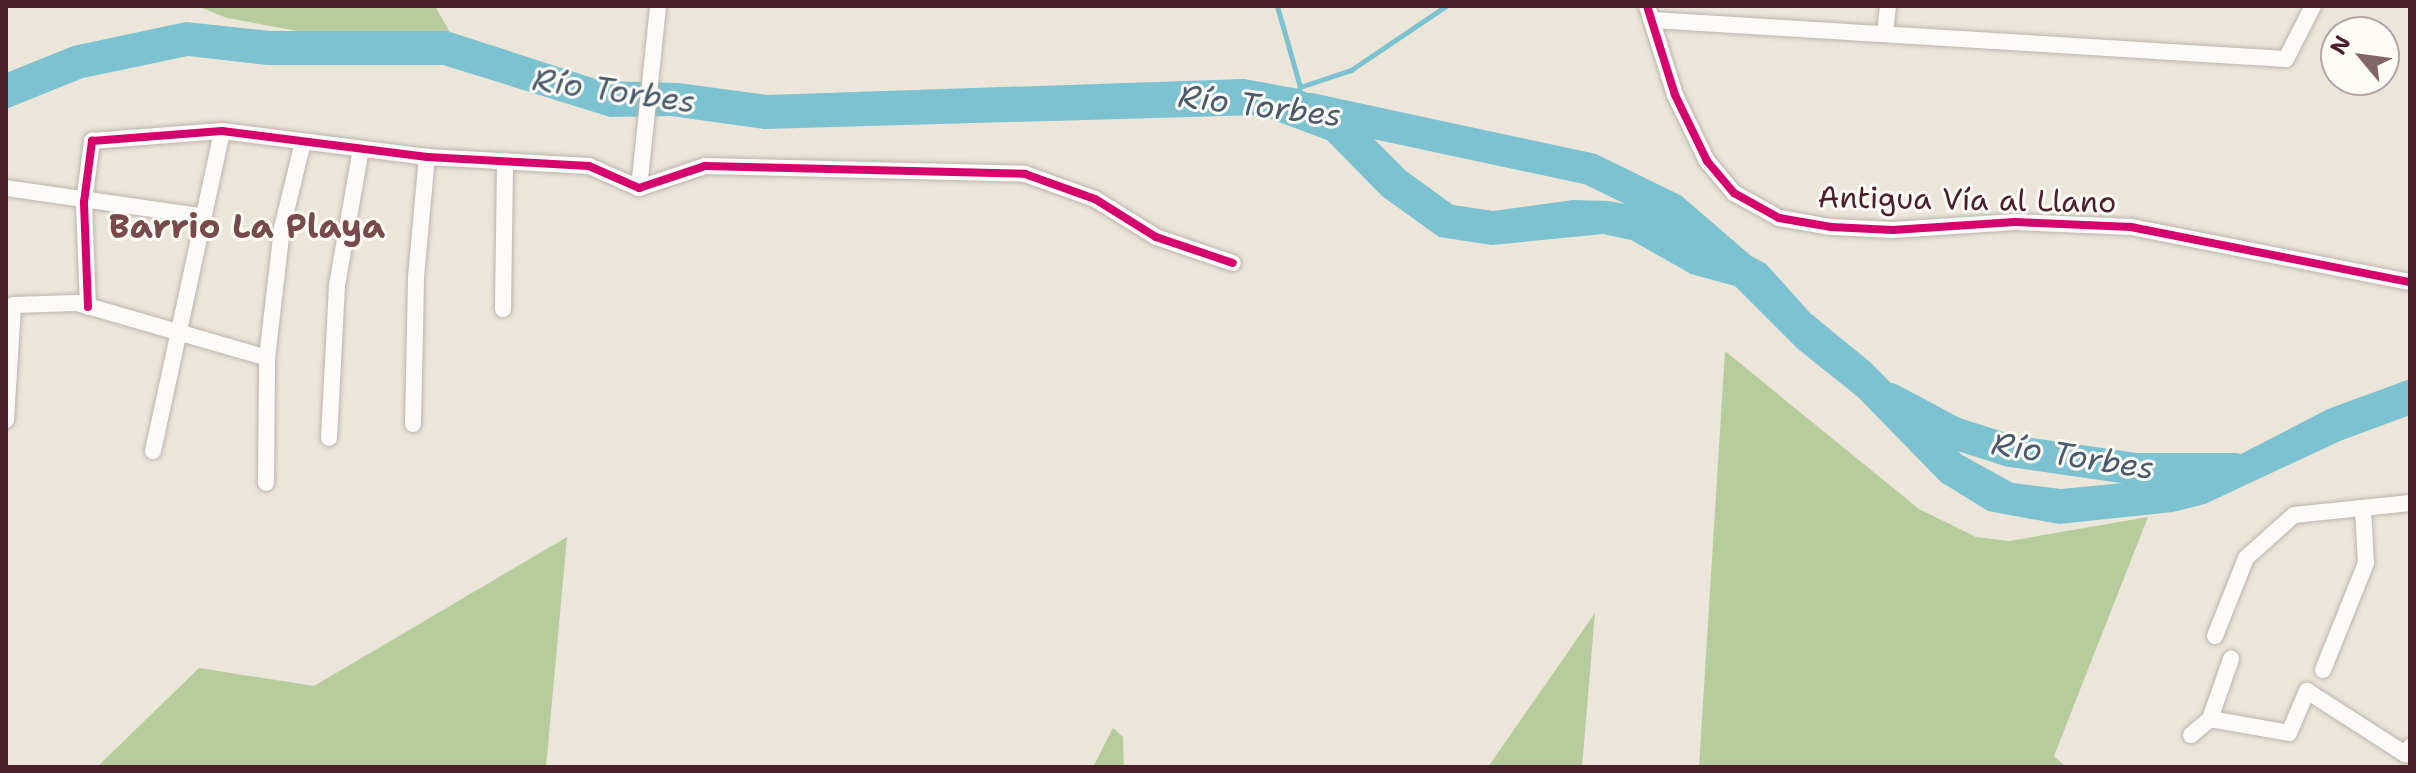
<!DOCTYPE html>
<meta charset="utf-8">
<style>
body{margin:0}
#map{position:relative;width:2416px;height:773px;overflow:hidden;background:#ebe6d9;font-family:"Shantell Sans",sans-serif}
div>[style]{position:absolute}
.forest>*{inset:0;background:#b7cc9d}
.water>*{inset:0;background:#7cc2d0}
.stream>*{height:5px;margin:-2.5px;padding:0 2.5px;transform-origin:2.5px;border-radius:2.5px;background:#7cc2d0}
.river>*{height:32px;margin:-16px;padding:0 16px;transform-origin:16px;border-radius:16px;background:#7cc2d0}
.roads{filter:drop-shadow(0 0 2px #bbb4ac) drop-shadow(0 0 2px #bbb4ac)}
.street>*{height:16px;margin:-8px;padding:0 8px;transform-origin:8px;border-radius:8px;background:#fcfbf9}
.cycleway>*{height:8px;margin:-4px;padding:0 4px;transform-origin:4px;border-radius:4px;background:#d6006c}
span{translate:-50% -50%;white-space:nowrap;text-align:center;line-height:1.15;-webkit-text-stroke:6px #fdfcf7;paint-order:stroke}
.street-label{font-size:30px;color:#4a1f2b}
.water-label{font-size:32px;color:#4b5a6b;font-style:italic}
.quarter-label{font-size:34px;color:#774a4b;font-weight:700}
.frame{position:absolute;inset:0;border:8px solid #4a1f2b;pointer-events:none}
.north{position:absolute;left:2320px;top:16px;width:80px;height:80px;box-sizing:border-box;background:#fdfcf7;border:2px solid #b5a4a5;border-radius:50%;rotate:299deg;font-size:22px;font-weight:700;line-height:32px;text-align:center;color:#4a1f2b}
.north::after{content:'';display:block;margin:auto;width:28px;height:36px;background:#826568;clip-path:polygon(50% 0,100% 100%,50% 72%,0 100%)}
</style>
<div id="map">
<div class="forest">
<i style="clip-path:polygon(197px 6px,435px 6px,451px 34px,341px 39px,227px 18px)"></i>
<i style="clip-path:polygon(1725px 351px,1919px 509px,1976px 537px,2009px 541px,2148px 517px,2054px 756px,2066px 767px,1699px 767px)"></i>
<i style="clip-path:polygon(567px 537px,546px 767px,97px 767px,199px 668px,314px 686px)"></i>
<i style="clip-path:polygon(1595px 613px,1582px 767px,1488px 767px)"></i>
<i style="clip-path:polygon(1113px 728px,1123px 737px,1124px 767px,1093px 767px)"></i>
</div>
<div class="water">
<i style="clip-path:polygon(186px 22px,270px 31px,447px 31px,602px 81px,678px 83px,767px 95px,1244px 79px,1299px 89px,1347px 112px,1406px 171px,1453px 205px,1493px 211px,1573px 200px,1608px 201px,1642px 207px,1701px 241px,1749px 255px,1766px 264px,1810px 313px,1870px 362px,1962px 455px,2013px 483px,2061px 489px,2166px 479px,2237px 456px,2328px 409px,2410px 379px,2410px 415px,2340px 441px,2205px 504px,2173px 512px,2059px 524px,1988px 511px,1941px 482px,1858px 397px,1798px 349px,1735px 286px,1691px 274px,1631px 240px,1603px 234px,1492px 245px,1439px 237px,1382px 196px,1327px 140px,1260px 115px,764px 129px,671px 116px,610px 117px,443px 65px,267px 65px,188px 56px,83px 78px,6px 109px,6px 73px,73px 46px)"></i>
</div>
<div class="stream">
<i style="left:1277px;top:6px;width:84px;rotate:74.1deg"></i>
<i style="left:1297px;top:93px;width:7px;rotate:-63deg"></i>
<i style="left:1300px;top:87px;width:54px;rotate:-18.4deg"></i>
<i style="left:1351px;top:70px;width:115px;rotate:-34deg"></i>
</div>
<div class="river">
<i style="left:1310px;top:109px;width:286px;rotate:12.1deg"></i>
<i style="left:1590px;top:169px;width:91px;rotate:26deg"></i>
<i style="left:1672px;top:209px;width:95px;rotate:40.7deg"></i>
<i style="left:1890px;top:399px;width:72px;rotate:28deg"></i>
<i style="left:1954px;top:433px;width:59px;rotate:17.8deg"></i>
<i style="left:2010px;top:451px;width:128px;rotate:8.1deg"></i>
<i style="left:2137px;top:469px;width:98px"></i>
</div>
<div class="roads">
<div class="street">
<i style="left:1647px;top:6px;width:93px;rotate:72.5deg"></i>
<i style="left:1675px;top:95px;width:73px;rotate:64.1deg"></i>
<i style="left:1707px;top:161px;width:42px;rotate:49.8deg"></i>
<i style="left:1734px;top:193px;width:51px;rotate:29.1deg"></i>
<i style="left:1779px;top:218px;width:53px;rotate:9.8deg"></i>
<i style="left:1831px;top:227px;width:62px;rotate:2.8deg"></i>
<i style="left:1893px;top:230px;width:122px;rotate:-3.8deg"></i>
<i style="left:2015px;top:222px;width:116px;rotate:2.5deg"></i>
<i style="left:2131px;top:227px;width:284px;rotate:11.2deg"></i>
<i style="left:1653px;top:20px;width:634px;rotate:3.53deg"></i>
<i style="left:2286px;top:59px;width:59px;rotate:-63deg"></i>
<i style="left:1885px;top:34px;width:28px;rotate:-84deg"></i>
<i style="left:6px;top:188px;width:196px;rotate:8.2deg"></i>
<i style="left:639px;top:188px;width:183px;rotate:-84deg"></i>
<i style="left:88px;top:307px;width:105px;rotate:-92.2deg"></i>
<i style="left:84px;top:202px;width:62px;rotate:-82.5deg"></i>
<i style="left:92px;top:141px;width:130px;rotate:-4.4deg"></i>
<i style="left:222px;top:131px;width:207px;rotate:7.2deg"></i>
<i style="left:427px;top:157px;width:162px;rotate:3.2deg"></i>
<i style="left:589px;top:166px;width:55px;rotate:23.7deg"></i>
<i style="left:639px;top:188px;width:70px;rotate:-18.4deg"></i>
<i style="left:705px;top:166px;width:320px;rotate:1.4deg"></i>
<i style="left:1025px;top:174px;width:74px;rotate:19.7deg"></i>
<i style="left:1095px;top:199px;width:72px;rotate:31.9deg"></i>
<i style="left:1156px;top:237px;width:81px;rotate:18.7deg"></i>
<i style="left:503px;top:309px;width:148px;rotate:-89.2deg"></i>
<i style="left:6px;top:420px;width:115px;rotate:-86.5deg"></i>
<i style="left:13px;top:305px;width:64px;rotate:-1.8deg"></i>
<i style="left:77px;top:303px;width:198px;rotate:16.1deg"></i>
<i style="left:413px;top:424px;width:147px;rotate:-88.8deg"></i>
<i style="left:416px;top:277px;width:121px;rotate:-84.8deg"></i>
<i style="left:329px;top:438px;width:153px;rotate:-87deg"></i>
<i style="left:337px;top:285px;width:138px;rotate:-80deg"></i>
<i style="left:153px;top:451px;width:327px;rotate:-77.8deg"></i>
<i style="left:266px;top:483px;width:125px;rotate:-89.5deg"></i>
<i style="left:267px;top:358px;width:131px;rotate:-83.4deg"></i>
<i style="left:282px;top:228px;width:89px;rotate:-76.3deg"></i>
<i style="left:2215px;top:636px;width:84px;rotate:-68.3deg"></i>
<i style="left:2246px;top:558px;width:64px;rotate:-41.9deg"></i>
<i style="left:2294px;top:515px;width:117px;rotate:-5.9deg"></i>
<i style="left:2323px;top:670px;width:115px;rotate:-68.1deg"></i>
<i style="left:2366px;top:563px;width:53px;rotate:-93.2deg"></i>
<i style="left:2210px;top:719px;width:80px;rotate:10deg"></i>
<i style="left:2289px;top:733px;width:46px;rotate:-66.8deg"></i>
<i style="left:2307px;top:691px;width:117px;rotate:32.7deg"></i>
<i style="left:2405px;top:754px;width:9px;rotate:-54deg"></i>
<i style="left:2191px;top:735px;width:25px;rotate:-40deg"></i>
<i style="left:2210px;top:719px;width:64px;rotate:-70.7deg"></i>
</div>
</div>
<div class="cycleway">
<i style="left:1647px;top:6px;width:93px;rotate:72.5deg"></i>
<i style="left:1675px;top:95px;width:73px;rotate:64.1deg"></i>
<i style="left:1707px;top:161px;width:42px;rotate:49.8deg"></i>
<i style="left:1734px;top:193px;width:51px;rotate:29.1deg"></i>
<i style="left:1779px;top:218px;width:53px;rotate:9.8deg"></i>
<i style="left:1831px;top:227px;width:62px;rotate:2.8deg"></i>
<i style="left:1893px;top:230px;width:122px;rotate:-3.8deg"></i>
<i style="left:2015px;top:222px;width:116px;rotate:2.5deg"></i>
<i style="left:2131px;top:227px;width:284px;rotate:11.2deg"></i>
<i style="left:88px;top:307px;width:105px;rotate:-92.2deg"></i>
<i style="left:84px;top:202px;width:62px;rotate:-82.5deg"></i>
<i style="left:92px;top:141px;width:130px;rotate:-4.4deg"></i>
<i style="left:222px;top:131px;width:207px;rotate:7.2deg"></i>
<i style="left:427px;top:157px;width:162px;rotate:3.2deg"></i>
<i style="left:589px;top:166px;width:55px;rotate:23.7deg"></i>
<i style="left:639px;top:188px;width:70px;rotate:-18.4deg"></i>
<i style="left:705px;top:166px;width:320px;rotate:1.4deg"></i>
<i style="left:1025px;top:174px;width:74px;rotate:19.7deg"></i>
<i style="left:1095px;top:199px;width:72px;rotate:31.9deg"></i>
<i style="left:1156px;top:237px;width:81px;rotate:18.7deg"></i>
</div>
<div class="street-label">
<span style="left:1967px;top:200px;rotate:1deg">Antigua Vía al Llano</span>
</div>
<div class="water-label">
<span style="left:614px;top:91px;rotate:8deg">Río Torbes</span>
<span style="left:1260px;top:106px;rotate:7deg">Río Torbes</span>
<span style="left:2073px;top:456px;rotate:9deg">Río Torbes</span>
</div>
<div class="quarter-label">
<span style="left:247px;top:227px">Barrio La Playa</span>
</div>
<div class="frame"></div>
<div class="north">N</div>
</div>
